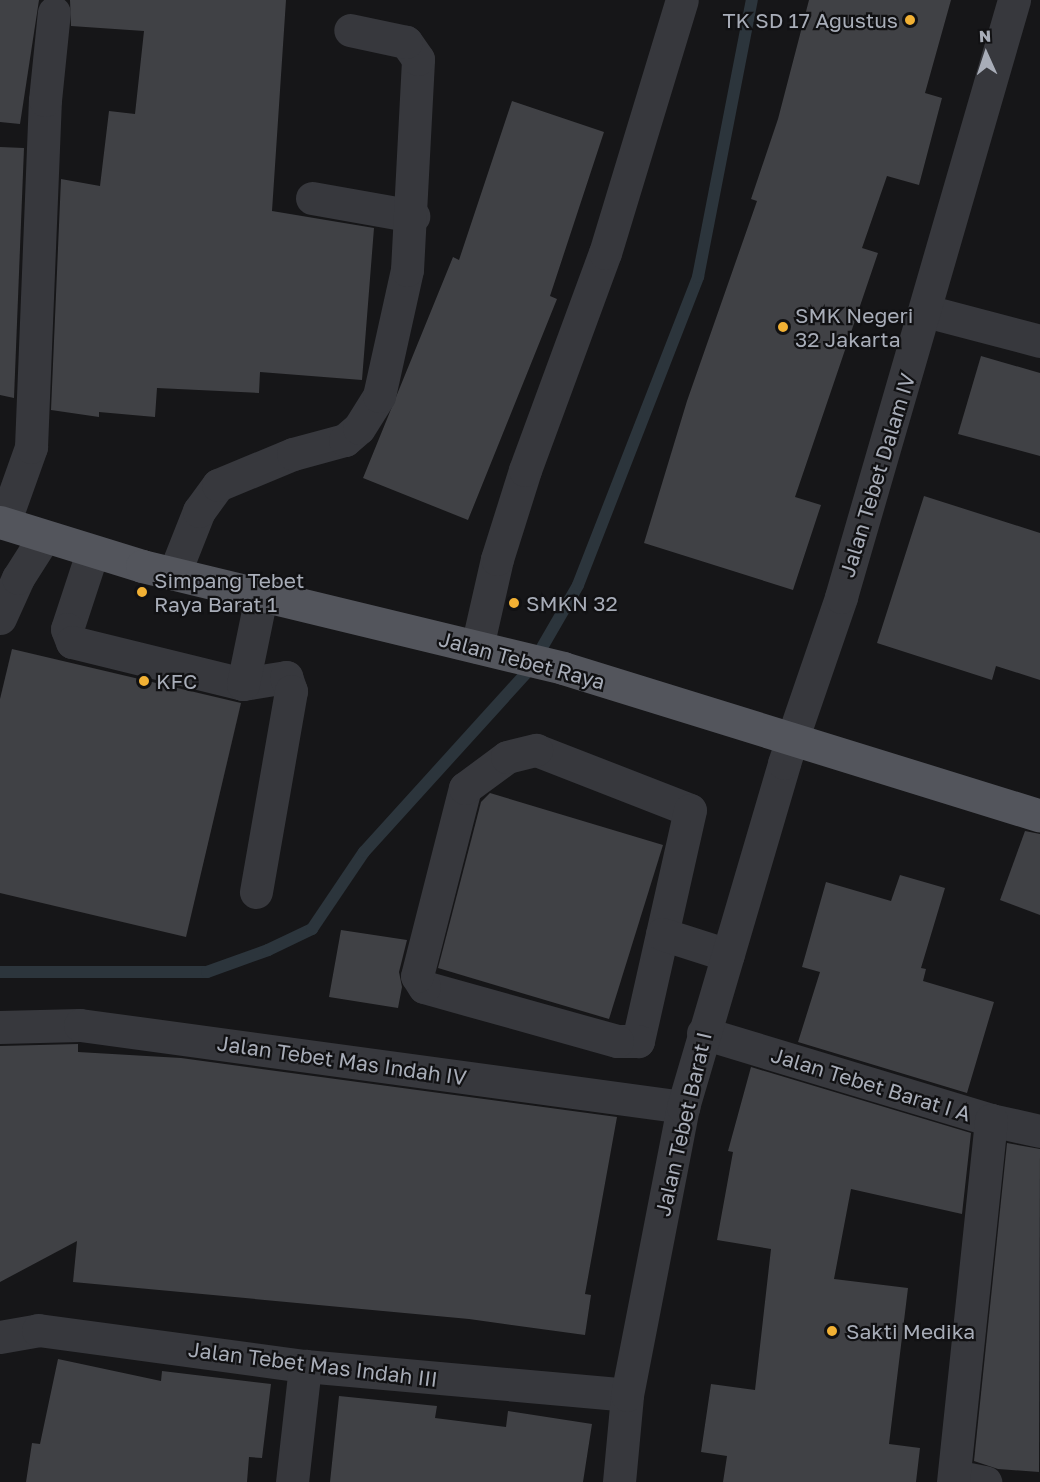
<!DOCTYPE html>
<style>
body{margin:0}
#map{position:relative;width:1040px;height:1482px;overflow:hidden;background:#161618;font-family:"Golos Text",sans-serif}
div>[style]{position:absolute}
.stream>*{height:12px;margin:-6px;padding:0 6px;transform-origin:6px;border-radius:6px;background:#2c353c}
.building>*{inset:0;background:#404145}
.minor>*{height:33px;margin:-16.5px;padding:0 16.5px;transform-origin:16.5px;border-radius:16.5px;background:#37383d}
.major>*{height:33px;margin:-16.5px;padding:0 16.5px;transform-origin:16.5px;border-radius:16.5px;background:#53555c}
.dots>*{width:16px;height:16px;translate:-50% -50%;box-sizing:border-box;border:3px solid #111113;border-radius:50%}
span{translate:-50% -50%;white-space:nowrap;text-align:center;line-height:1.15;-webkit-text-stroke:4.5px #111113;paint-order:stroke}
.poi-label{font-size:21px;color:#a8adb8}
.right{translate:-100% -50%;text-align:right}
.left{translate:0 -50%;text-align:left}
.street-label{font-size:21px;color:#a8adb8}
.north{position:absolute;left:956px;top:24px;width:60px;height:60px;-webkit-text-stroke:4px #111113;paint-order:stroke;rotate:357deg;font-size:16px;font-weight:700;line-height:24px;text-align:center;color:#a8adb8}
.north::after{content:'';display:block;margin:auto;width:21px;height:27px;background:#a8adb8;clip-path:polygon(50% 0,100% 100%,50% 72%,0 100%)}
</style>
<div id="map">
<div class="stream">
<i style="left:0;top:972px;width:207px"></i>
<i style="left:207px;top:972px;width:65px;rotate:-19.8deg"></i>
<i style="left:268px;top:950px;width:49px;rotate:-25.5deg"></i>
<i style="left:312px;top:929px;width:93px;rotate:-56deg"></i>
<i style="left:364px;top:852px;width:246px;rotate:-47.8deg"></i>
<i style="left:529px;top:670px;width:98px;rotate:-60deg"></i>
<i style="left:578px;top:585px;width:331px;rotate:-68.7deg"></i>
<i style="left:698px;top:277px;width:282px;rotate:-79deg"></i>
</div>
<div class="building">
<i style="clip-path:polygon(0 0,39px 0,20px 124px,0 122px)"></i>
<i style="clip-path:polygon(70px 0,286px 0,272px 211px,374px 228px,362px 380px,260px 372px,259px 393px,157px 388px,155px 417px,99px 412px,99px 417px,51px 410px,61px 179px,100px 186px,109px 111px,135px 114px,144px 31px,71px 26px)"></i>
<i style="clip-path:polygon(809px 0,951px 0,925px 93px,942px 98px,919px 185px,887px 176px,862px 248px,878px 253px,795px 497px,821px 505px,793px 590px,644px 543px,687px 401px,757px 201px,751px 199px,778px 119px)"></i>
<i style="clip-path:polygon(512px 101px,604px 132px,550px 296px,557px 299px,468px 520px,363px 478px,453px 257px,459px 260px)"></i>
<i style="clip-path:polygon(0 147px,24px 148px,14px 398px,0 395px)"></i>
<i style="clip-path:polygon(981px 356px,1040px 373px,1040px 456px,958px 434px)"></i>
<i style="clip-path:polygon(924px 496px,1040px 533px,1040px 680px,996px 666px,992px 680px,877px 643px)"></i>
<i style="clip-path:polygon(12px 649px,241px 703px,186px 937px,0 893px,0 699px)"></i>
<i style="clip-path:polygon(490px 793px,663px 845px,609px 1019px,438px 968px,481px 802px)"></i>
<i style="clip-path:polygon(1025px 831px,1040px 834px,1040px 915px,1000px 900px)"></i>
<i style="clip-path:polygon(900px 875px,945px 888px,921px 968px,926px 969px,923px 981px,994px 1002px,967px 1093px,798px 1042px,820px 972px,802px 967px,826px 882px,891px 901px)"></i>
<i style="clip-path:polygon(341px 930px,407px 940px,399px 972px,402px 987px,398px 1008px,329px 997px)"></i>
<i style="clip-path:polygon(78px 1044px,78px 1052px,181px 1058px,617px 1117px,585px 1294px,591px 1295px,585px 1335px,469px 1319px,73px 1282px,77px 1241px,0 1282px,0 1046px)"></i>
<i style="clip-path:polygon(751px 1067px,971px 1133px,962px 1214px,851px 1189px,834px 1279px,908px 1288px,889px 1444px,920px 1448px,916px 1482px,723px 1482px,727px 1456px,701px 1452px,711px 1384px,755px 1390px,771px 1249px,717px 1240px,733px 1152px,728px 1151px)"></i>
<i style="clip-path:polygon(1007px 1143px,1040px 1149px,1039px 1472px,998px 1469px,974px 1461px)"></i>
<i style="clip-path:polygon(58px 1359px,161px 1381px,162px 1371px,271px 1384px,262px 1458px,249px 1457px,247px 1482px,26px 1482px,32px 1443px,40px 1444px)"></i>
<i style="clip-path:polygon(339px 1396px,437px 1406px,435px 1418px,506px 1427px,508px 1411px,592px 1424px,583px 1482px,330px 1482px)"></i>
</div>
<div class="minor">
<i style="left:312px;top:198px;width:103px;rotate:10.1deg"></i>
<i style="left:926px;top:311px;width:118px;rotate:14.7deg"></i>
<i style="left:4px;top:523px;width:81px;rotate:-70.4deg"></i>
<i style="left:31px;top:447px;width:347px;rotate:-87.7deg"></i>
<i style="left:45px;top:100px;width:88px;rotate:-84.2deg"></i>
<i style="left:92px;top:553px;width:80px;rotate:108.2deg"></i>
<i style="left:67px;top:629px;width:14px;rotate:69deg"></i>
<i style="left:72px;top:642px;width:176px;rotate:13.8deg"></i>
<i style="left:243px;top:684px;width:44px;rotate:-9.2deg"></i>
<i style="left:286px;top:677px;width:15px;rotate:70deg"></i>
<i style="left:291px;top:691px;width:204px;rotate:99.9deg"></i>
<i style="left:174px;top:574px;width:68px;rotate:-68.4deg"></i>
<i style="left:199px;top:511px;width:32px;rotate:-54deg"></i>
<i style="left:218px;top:485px;width:81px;rotate:-22.5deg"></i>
<i style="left:293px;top:454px;width:54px;rotate:-15.1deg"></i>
<i style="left:345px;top:440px;width:18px;rotate:-41deg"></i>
<i style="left:359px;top:428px;width:38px;rotate:-58deg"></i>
<i style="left:379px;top:396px;width:129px;rotate:-77.5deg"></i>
<i style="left:407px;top:270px;width:211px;rotate:-87deg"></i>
<i style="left:418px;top:59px;width:21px;rotate:-125deg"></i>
<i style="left:406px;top:42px;width:57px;rotate:-167.9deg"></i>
<i style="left:0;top:618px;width:44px;rotate:-65.8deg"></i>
<i style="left:18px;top:578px;width:49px;rotate:-57.6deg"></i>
<i style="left:477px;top:647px;width:90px;rotate:-77.2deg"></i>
<i style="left:497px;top:559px;width:93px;rotate:-72.5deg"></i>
<i style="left:525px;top:470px;width:231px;rotate:-69.8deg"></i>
<i style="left:605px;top:253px;width:264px;rotate:-73.1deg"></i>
<i style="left:243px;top:684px;width:90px;rotate:-78.4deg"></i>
<i style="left:536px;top:750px;width:165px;rotate:21.3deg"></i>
<i style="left:690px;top:810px;width:237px;rotate:102.7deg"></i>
<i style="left:638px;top:1041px;width:21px;rotate:180deg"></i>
<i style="left:617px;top:1041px;width:200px;rotate:-164.4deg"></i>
<i style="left:424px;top:987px;width:13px;rotate:-122deg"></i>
<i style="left:417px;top:976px;width:194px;rotate:-75.7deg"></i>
<i style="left:465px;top:788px;width:52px;rotate:-36.4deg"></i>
<i style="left:507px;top:757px;width:30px;rotate:-14deg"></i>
<i style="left:662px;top:934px;width:69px;rotate:17.7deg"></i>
<i style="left:0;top:1027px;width:80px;rotate:-1.4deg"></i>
<i style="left:80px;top:1025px;width:609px;rotate:7.74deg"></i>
<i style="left:703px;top:1033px;width:301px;rotate:16.8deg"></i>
<i style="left:991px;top:1120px;width:50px;rotate:12.7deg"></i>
<i style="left:0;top:1337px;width:39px;rotate:-10deg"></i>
<i style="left:38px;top:1330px;width:269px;rotate:7.7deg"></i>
<i style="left:305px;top:1366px;width:323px;rotate:5.1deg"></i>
<i style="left:954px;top:1476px;width:32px;rotate:11deg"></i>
<i style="left:292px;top:1482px;width:117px;rotate:-83.6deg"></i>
<i style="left:619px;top:1482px;width:87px;rotate:-84.7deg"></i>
<i style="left:627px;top:1395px;width:293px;rotate:-79deg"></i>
<i style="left:683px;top:1107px;width:359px;rotate:-73.6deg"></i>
<i style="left:784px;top:763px;width:176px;rotate:-71deg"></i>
<i style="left:841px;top:597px;width:622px;rotate:-73.84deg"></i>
<i style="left:953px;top:1482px;width:364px;rotate:-84deg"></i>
</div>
<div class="major">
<i style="left:0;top:522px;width:149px;rotate:17.2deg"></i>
<i style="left:142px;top:566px;width:433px;rotate:13.6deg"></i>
<i style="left:563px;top:668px;width:499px;rotate:17.2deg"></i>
</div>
<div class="dots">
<i style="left:910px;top:20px;background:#f2b134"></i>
<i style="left:783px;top:327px;background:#f2b134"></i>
<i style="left:142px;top:592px;background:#f2b134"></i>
<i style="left:514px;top:603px;background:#f2b134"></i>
<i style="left:144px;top:681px;background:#f2b134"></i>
<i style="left:832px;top:1331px;background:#f2b134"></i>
</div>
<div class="poi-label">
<span class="right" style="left:898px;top:20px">TK SD 17 Agustus</span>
<span class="left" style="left:795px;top:327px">SMK Negeri<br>32 Jakarta</span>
<span class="left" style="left:154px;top:592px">Simpang Tebet<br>Raya Barat 1</span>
<span class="left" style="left:526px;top:603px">SMKN 32</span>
<span class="left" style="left:156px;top:681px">KFC</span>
<span class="left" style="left:846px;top:1331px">Sakti Medika</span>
</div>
<div class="street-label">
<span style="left:877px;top:475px;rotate:-73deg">Jalan Tebet Dalam IV</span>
<span style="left:522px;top:660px;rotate:15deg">Jalan Tebet Raya</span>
<span style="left:342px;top:1060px;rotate:8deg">Jalan Tebet Mas Indah IV</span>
<span style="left:871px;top:1084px;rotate:17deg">Jalan Tebet Barat I A</span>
<span style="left:683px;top:1124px;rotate:-77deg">Jalan Tebet Barat I</span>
<span style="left:313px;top:1364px;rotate:7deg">Jalan Tebet Mas Indah III</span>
</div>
<div class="north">N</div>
</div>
